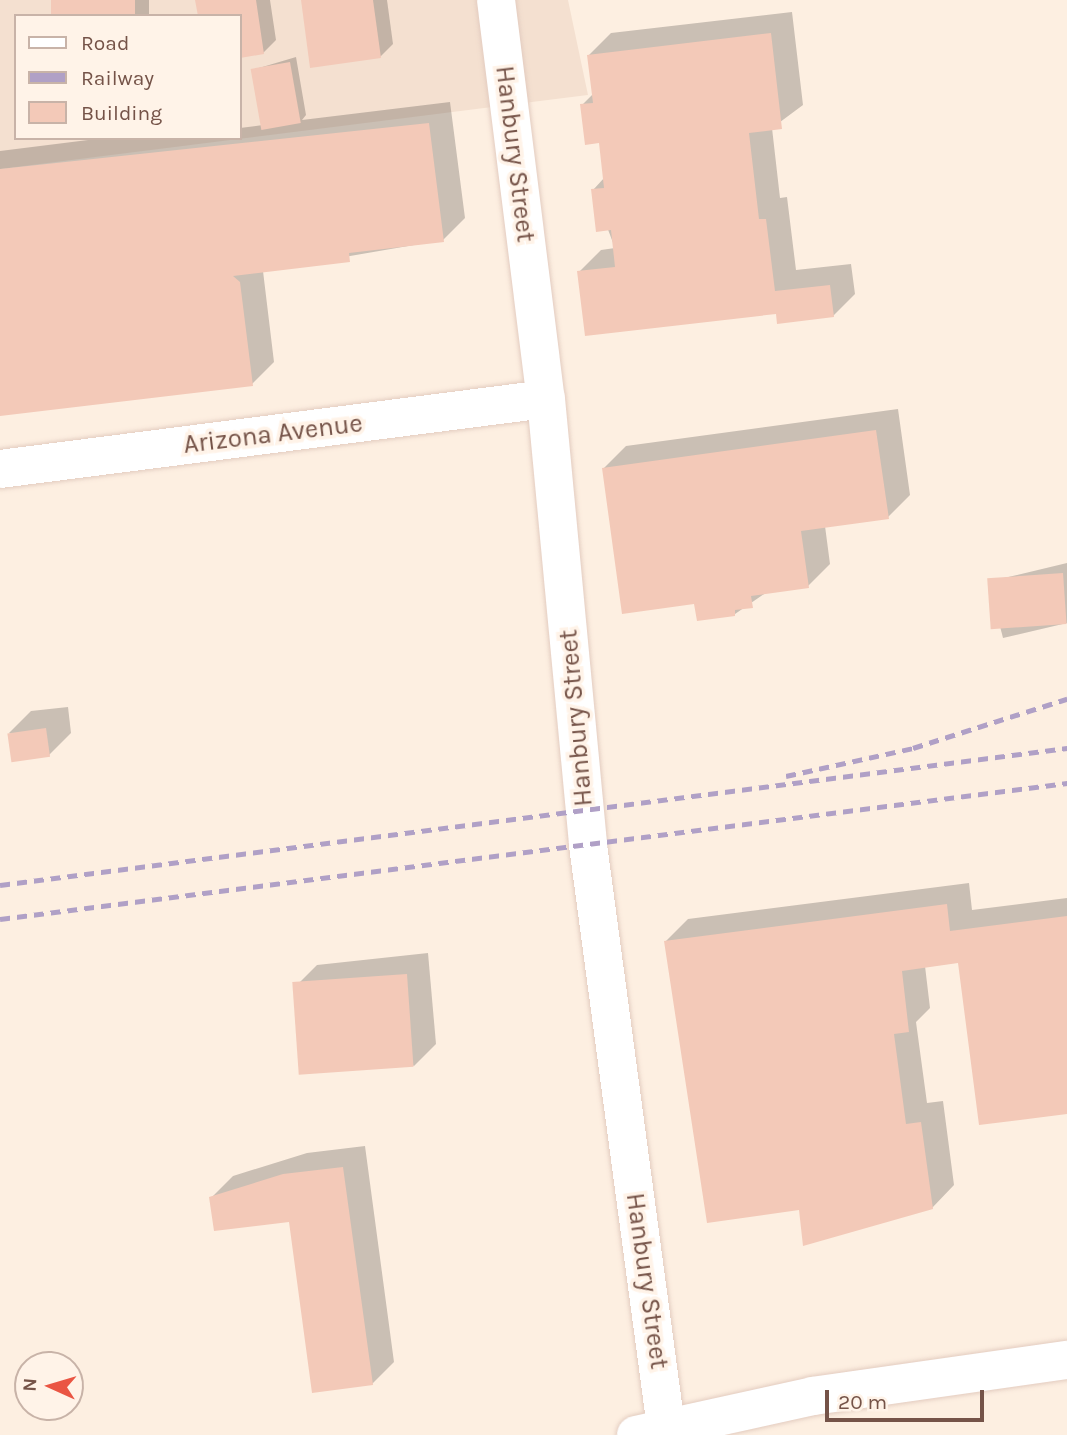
<!DOCTYPE html>
<style>
body{margin:0}
#map{position:relative;width:1067px;height:1435px;overflow:hidden;background:#fdefe1;font-family:Karla,sans-serif}
div>[style]{position:absolute}
.residential>*{inset:0;background:#f4e0d0}
.shadow>*{inset:0;background:#0003;transform-origin:0 0}
.building>*{inset:0;background:#f3c9b8;transform-origin:0 0}
.roads{filter:drop-shadow(0 0 2px #e3ccc0) drop-shadow(0 0 2px #e3ccc0)}
.minor>*{height:38px;margin:-19px;padding:0 19px;transform-origin:19px;border-radius:19px;background:#fff}
.rail>*{height:5px;margin-top:-2.5px;transform-origin:0;background:repeating-linear-gradient(90deg,#b0a0c6 0 10px,transparent 0 17px)}
span{translate:-50% -50%;white-space:nowrap;text-align:center;line-height:1.15;-webkit-text-stroke:7px #fff3e8;paint-order:stroke}
.street-label{font-size:26px;color:#755348}
.legend{position:absolute;left:14px;top:14px;width:228px;height:126px;box-sizing:border-box;background:#fff3e8;border:2px solid #c8b3a8;margin:0;padding:9px 12px;list-style:none;font-size:21px;color:#755348}
.legend li{display:flex;align-items:center;gap:14px;height:35px}
.legend b{width:35px;border:2px solid #c8b3a8}
.north{position:absolute;left:14px;top:1351px;width:70px;height:70px;box-sizing:border-box;background:#fff3e8;border:2px solid #c8b3a8;border-radius:50%;rotate:274deg;font-size:19px;font-weight:700;line-height:28px;text-align:center;color:#755348}
.north::after{content:'';display:block;margin:auto;width:24px;height:32px;background:#ea5543;clip-path:polygon(50% 0,100% 100%,50% 72%,0 100%)}
.scale{position:absolute;left:825px;top:1390px;width:159px;height:32px;box-sizing:border-box;border:4px solid #755348;border-top:0;padding-left:9px;font-size:21px;line-height:24px;white-space:nowrap;color:#755348;-webkit-text-stroke:5px #fff3e8;paint-order:stroke}
</style>
<div id="map">
<div class="residential">
<i style="clip-path:polygon(evenodd,0 0,568px 0,588px 95px,0 169px,0 0,16px 16px,240px 16px,240px 138px,16px 138px,16px 16px)"></i>
</div>
<div class="shadow">
<i style="left:52px;top:0;width:97px;height:16px"></i>
<i style="clip-path:polygon(197px 0,270px 0,276px 40px,263px 53px,240px 56px,240px 16px)"></i>
<i style="clip-path:polygon(303px 0,387px 0,393px 44px,380px 57px)"></i>
<i style="clip-path:polygon(792px 12px,803px 105px,772px 128px,780px 198px,787px 197px,796px 270px,851px 264px,855px 294px,833px 316px,778px 312px,579px 272px,601px 250px,615px 248px,593px 190px,604px 178px,600px 141px,582px 105px,593px 94px,589px 55px,611px 33px)"></i>
<i style="clip-path:polygon(296px 57px,306px 115px,302px 120px,450px 102px,465px 218px,443px 240px,263px 271px,274px 362px,252px 384px,0 415px,0 151px,104px 138px,240px 138px,240px 128px,263px 125px,252px 70px)"></i>
<i style="clip-path:polygon(898px 409px,910px 495px,888px 517px,825px 526px,830px 564px,808px 586px,767px 592px,735px 614px,696px 602px,604px 468px,626px 446px)"></i>
<i style="clip-path:polygon(1067px 563px,1067px 623px,1003px 638px,991px 591px,1004px 578px)"></i>
<i style="clip-path:polygon(68px 707px,71px 733px,49px 755px,9px 733px,31px 711px)"></i>
<i style="clip-path:polygon(969px 883px,972px 910px,1067px 898px,1067px 1112px,959px 961px,925px 966px,930px 1008px,916px 1022px,927px 1103px,943px 1101px,954px 1185px,932px 1208px,800px 1208px,666px 941px,688px 919px)"></i>
<i style="clip-path:polygon(428px 953px,436px 1044px,414px 1066px,295px 987px,317px 965px)"></i>
<i style="clip-path:polygon(365px 1146px,394px 1362px,372px 1384px,290px 1220px,211px 1198px,233px 1176px,307px 1153px)"></i>
</div>
<div class="building">
<i style="left:51px;top:0;width:84px;height:16px"></i>
<i style="clip-path:polygon(195px 0,256px 0,264px 54px,240px 58px,240px 16px,198px 16px)"></i>
<i style="clip-path:polygon(301px 0,373px 0,381px 58px,310px 68px)"></i>
<i style="clip-path:polygon(771px 33px,782px 129px,749px 133px,759px 219px,766px 219px,775px 291px,830px 285px,834px 317px,777px 324px,776px 314px,585px 336px,577px 271px,615px 267px,611px 230px,596px 232px,591px 189px,604px 188px,599px 143px,585px 145px,580px 104px,593px 103px,587px 55px)"></i>
<i style="left:290px;top:62px;width:62px;height:40px;rotate:80deg"></i>
<i style="clip-path:polygon(429px 123px,444px 242px,349px 253px,350px 262px,233px 276px,240px 282px,253px 386px,0 416px,0 169px)"></i>
<i style="clip-path:polygon(876px 430px,889px 519px,801px 531px,809px 588px,751px 596px,753px 608px,735px 610px,735px 616px,697px 621px,694px 604px,622px 614px,602px 468px)"></i>
<i style="left:1063px;top:573px;width:51px;height:76px;rotate:86deg"></i>
<i style="left:46px;top:728px;width:29px;height:39px;rotate:82deg"></i>
<i style="clip-path:polygon(947px 904px,950px 931px,1067px 916px,1067px 1114px,979px 1125px,958px 963px,902px 971px,909px 1032px,894px 1034px,906px 1124px,921px 1122px,933px 1209px,803px 1246px,799px 1210px,707px 1223px,664px 941px)"></i>
<i style="left:407px;top:974px;width:93px;height:115px;rotate:86deg"></i>
<i style="clip-path:polygon(343px 1167px,373px 1385px,312px 1393px,289px 1222px,214px 1231px,209px 1197px,283px 1174px)"></i>
</div>
<div class="roads">
<div class="minor">
<i style="left:496px;top:0;width:402px;rotate:82.9deg"></i>
<i style="left:546px;top:399px;width:448px;rotate:84.6deg"></i>
<i style="left:588px;top:845px;width:595px;rotate:82.37deg"></i>
<i style="left:0;top:469px;width:550px;rotate:-7.31deg"></i>
<i style="left:636px;top:1435px;width:181px;rotate:-12.4deg"></i>
<i style="left:813px;top:1396px;width:257px;rotate:-8.1deg"></i>
</div>
</div>
<div class="rail">
<i style="left:786px;top:776px;width:130px;rotate:-12.4deg"></i>
<i style="left:913px;top:748px;width:162px;rotate:-17.7deg"></i>
<i style="left:0;top:885px;width:1076px;rotate:-7.32deg"></i>
<i style="left:0;top:919px;width:1076px;rotate:-7.26deg"></i>
</div>
<div class="street-label">
<span style="left:515px;top:154px;rotate:83deg">Hanbury Street</span>
<span style="left:273px;top:434px;rotate:-7deg">Arizona Avenue</span>
<span style="left:576px;top:718px;rotate:-95deg">Hanbury Street</span>
<span style="left:647px;top:1281px;rotate:82deg">Hanbury Street</span>
</div>
<ul class="legend">
<li><b style="height:9px;background:#fff"></b>Road</li>
<li><b style="height:9px;background:#b0a0c6"></b>Railway</li>
<li><b style="height:19px;background:#f3c9b8"></b>Building</li>
</ul>
<div class="north">N</div>
<div class="scale">20 m</div>
</div>
